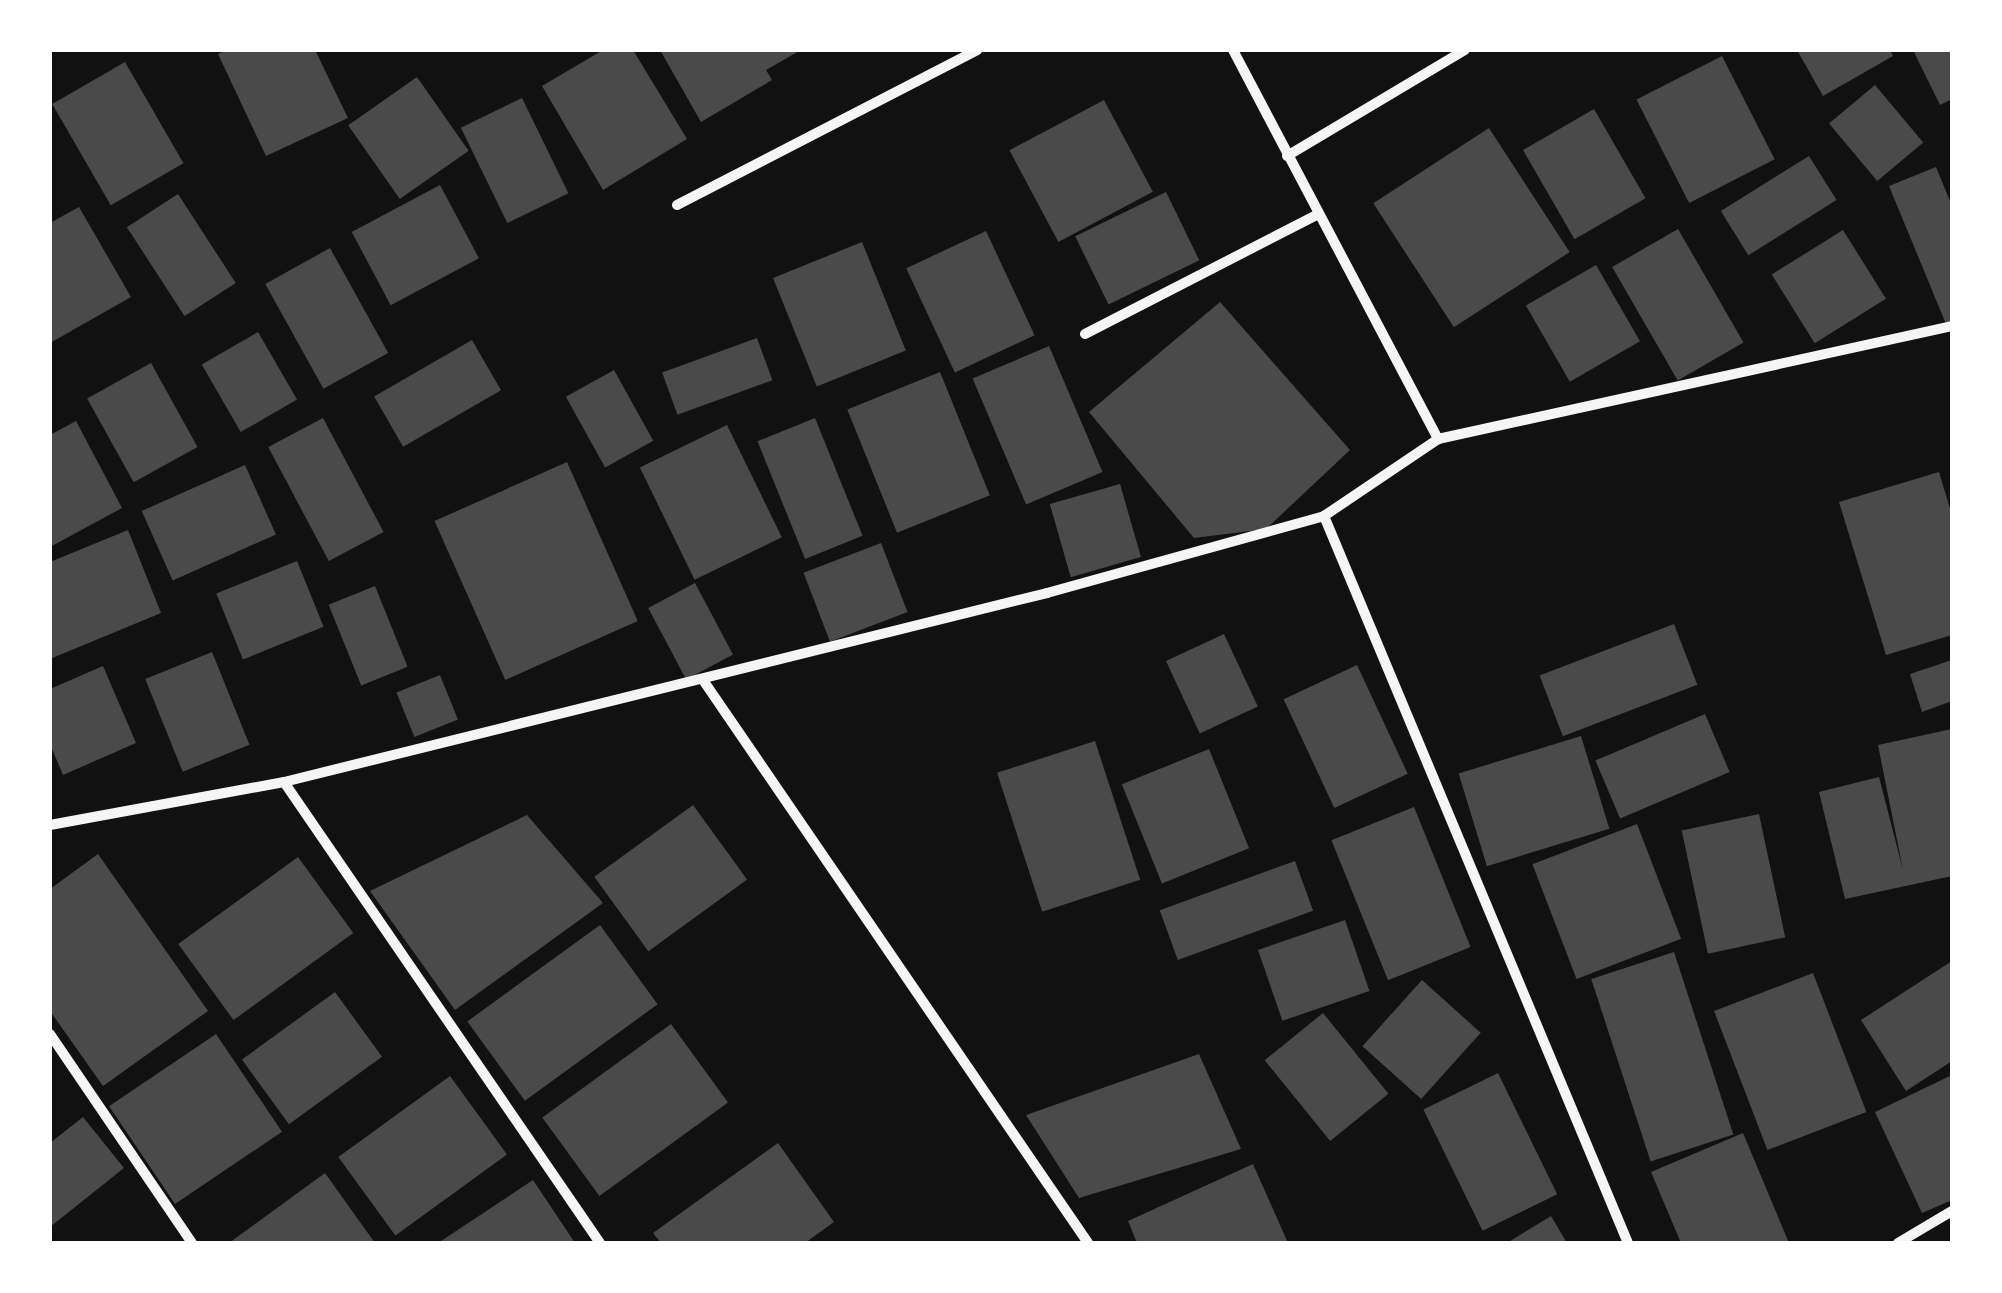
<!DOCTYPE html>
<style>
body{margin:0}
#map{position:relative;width:2002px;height:1293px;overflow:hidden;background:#111;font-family:"Asap Condensed",sans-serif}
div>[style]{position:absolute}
.building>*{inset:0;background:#4a4a4a;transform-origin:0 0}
.minor>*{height:10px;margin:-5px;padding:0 5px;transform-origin:5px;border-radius:5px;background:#f5f5f5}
span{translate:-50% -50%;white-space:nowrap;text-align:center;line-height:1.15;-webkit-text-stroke:10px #fff;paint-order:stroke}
.frame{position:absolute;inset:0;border:52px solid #fff;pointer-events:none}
</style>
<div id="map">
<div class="building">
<i style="clip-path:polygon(227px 50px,315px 50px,348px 118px,266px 156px,218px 54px)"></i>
<i style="clip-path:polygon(603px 50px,633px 50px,687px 139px,603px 190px,542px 86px)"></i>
<i style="clip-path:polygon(660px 50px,801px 50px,766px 70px,772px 80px,701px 122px)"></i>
<i style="clip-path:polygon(1797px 50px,1890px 50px,1893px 56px,1823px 96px)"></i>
<i style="clip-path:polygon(1913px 50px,1952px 50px,1952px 99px,1940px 105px)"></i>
<i style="left:1722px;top:56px;width:116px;height:96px;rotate:63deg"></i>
<i style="left:125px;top:62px;width:117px;height:84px;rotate:60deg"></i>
<i style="left:417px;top:77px;width:90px;height:84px;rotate:55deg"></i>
<i style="left:1875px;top:85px;width:75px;height:60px;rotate:50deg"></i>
<i style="left:522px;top:98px;width:106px;height:68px;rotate:64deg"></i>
<i style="left:1104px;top:100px;width:104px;height:107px;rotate:62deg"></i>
<i style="left:1594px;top:109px;width:103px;height:82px;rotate:60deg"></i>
<i style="left:1489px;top:128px;width:148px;height:138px;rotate:57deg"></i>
<i style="left:1809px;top:156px;width:52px;height:104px;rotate:58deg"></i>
<i style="clip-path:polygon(1936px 167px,1952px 206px,1952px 322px,1946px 324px,1889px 186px)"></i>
<i style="left:440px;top:185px;width:83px;height:100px;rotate:62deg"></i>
<i style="left:1166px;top:192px;width:76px;height:101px;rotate:64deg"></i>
<i style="left:178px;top:194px;width:106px;height:61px;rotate:57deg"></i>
<i style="clip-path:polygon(79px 207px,131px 297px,50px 343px,50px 223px)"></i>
<i style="left:1678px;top:229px;width:131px;height:76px;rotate:60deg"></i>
<i style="left:1843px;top:230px;width:81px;height:84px;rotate:58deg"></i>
<i style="left:986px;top:231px;width:115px;height:88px;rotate:65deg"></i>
<i style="left:862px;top:242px;width:117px;height:96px;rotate:68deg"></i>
<i style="left:330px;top:248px;width:120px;height:74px;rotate:61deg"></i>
<i style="left:1596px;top:265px;width:88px;height:81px;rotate:60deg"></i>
<i style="clip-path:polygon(1220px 302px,1350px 450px,1266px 529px,1194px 538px,1089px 412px)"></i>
<i style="left:258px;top:332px;width:78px;height:65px;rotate:60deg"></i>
<i style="left:757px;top:338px;width:45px;height:101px;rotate:70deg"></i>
<i style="left:472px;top:340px;width:58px;height:113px;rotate:60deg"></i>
<i style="left:1049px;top:346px;width:137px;height:83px;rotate:67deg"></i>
<i style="left:151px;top:363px;width:96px;height:73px;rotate:61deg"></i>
<i style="left:614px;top:370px;width:81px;height:55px;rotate:61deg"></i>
<i style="left:940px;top:372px;width:133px;height:100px;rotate:68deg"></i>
<i style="left:323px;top:418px;width:129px;height:62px;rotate:62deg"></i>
<i style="left:815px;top:418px;width:127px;height:62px;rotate:68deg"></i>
<i style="clip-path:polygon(76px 421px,122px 508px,50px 547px,50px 435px)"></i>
<i style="left:727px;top:425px;width:125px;height:97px;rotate:64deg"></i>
<i style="left:567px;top:462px;width:174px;height:145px;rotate:66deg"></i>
<i style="left:245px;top:465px;width:76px;height:113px;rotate:66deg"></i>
<i style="clip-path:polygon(1939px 472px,1952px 515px,1952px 635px,1886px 655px,1839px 502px)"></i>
<i style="left:1120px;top:484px;width:76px;height:73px;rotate:74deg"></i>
<i style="clip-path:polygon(128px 530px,161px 613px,50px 659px,50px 562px)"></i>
<i style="left:881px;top:543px;width:74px;height:83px;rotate:69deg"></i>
<i style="left:297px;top:561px;width:71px;height:87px;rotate:68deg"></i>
<i style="left:695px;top:583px;width:81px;height:53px;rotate:62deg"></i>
<i style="left:375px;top:586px;width:87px;height:50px;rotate:68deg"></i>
<i style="left:1674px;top:624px;width:65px;height:144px;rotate:69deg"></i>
<i style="left:1224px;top:634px;width:80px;height:64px;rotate:65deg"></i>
<i style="left:212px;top:652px;width:100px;height:72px;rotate:68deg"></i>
<i style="clip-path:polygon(1952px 660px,1952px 701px,1922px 712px,1910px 674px)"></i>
<i style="left:1357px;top:665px;width:120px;height:81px;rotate:65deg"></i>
<i style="clip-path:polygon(103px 666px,136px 743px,63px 775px,50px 744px,50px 689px)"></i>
<i style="left:440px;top:675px;width:48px;height:47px;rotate:68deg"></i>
<i style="left:1705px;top:714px;width:63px;height:119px;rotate:67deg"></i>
<i style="clip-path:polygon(1952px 729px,1952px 876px,1845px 899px,1819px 792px,1879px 777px,1903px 870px,1878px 745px)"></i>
<i style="left:1581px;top:736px;width:97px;height:128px;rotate:73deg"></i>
<i style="left:1095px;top:741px;width:146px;height:103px;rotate:72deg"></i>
<i style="left:1209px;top:749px;width:107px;height:94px;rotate:68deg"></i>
<i style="left:693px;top:805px;width:92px;height:122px;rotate:54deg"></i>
<i style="left:1414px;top:807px;width:151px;height:89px;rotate:68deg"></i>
<i style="left:1759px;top:814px;width:126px;height:79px;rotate:78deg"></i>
<i style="clip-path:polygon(527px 815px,603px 903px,455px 1010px,370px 891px)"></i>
<i style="left:1637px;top:824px;width:123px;height:112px;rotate:69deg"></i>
<i style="clip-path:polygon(98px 854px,208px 1011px,103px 1086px,50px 1011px,50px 889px)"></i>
<i style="left:298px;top:857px;width:94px;height:148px;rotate:54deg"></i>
<i style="left:1295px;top:861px;width:53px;height:144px;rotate:70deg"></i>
<i style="left:1345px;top:920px;width:75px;height:92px;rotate:71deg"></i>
<i style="left:600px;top:925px;width:98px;height:164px;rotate:54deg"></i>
<i style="left:1674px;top:952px;width:192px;height:87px;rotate:72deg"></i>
<i style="clip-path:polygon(1952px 961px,1952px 1061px,1906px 1091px,1861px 1020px)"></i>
<i style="left:1813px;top:973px;width:149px;height:106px;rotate:69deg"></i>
<i style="left:1422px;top:980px;width:79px;height:89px;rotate:42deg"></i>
<i style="left:335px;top:992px;width:80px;height:115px;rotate:54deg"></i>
<i style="left:1323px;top:1013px;width:104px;height:75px;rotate:51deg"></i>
<i style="left:671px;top:1024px;width:97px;height:159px;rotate:54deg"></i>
<i style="left:216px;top:1034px;width:118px;height:129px;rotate:56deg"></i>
<i style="clip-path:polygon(1199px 1054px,1241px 1149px,1079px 1198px,1026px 1115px)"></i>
<i style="left:1498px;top:1073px;width:135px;height:83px;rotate:64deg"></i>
<i style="clip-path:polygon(1952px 1075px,1952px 1200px,1922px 1213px,1875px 1112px)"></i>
<i style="left:450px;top:1076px;width:97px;height:138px;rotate:54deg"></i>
<i style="clip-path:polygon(83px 1117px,124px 1168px,50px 1227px,50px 1143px)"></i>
<i style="clip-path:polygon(1743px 1133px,1789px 1243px,1681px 1243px,1651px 1172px)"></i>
<i style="clip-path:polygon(778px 1143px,834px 1222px,805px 1243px,661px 1243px,653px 1233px)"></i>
<i style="clip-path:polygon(1253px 1164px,1288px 1243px,1137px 1243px,1128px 1221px)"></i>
<i style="clip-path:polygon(325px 1173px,375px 1243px,229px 1243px)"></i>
<i style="clip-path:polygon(533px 1180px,575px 1243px,438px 1243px)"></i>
<i style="clip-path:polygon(1551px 1216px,1567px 1243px,1507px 1243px)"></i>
</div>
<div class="minor">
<i style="left:1233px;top:50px;width:440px;rotate:62.2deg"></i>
<i style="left:1287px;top:156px;width:207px;rotate:-30.8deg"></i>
<i style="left:677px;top:205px;width:338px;rotate:-27.3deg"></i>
<i style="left:1085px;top:334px;width:262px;rotate:-27.2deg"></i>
<i style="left:1324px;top:516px;width:788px;rotate:67.31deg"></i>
<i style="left:703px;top:680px;width:682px;rotate:55.63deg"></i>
<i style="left:284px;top:782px;width:559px;rotate:55.57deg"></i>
<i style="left:50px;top:825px;width:238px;rotate:-10.4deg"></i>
<i style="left:284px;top:782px;width:786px;rotate:-13.91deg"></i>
<i style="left:1047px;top:593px;width:288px;rotate:-15.5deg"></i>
<i style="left:1324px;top:516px;width:138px;rotate:-34deg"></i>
<i style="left:1438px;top:439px;width:526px;rotate:-12.4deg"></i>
<i style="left:50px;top:1034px;width:253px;rotate:55.8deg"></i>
<i style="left:1898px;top:1243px;width:63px;rotate:-30.7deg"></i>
</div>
<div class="frame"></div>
</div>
